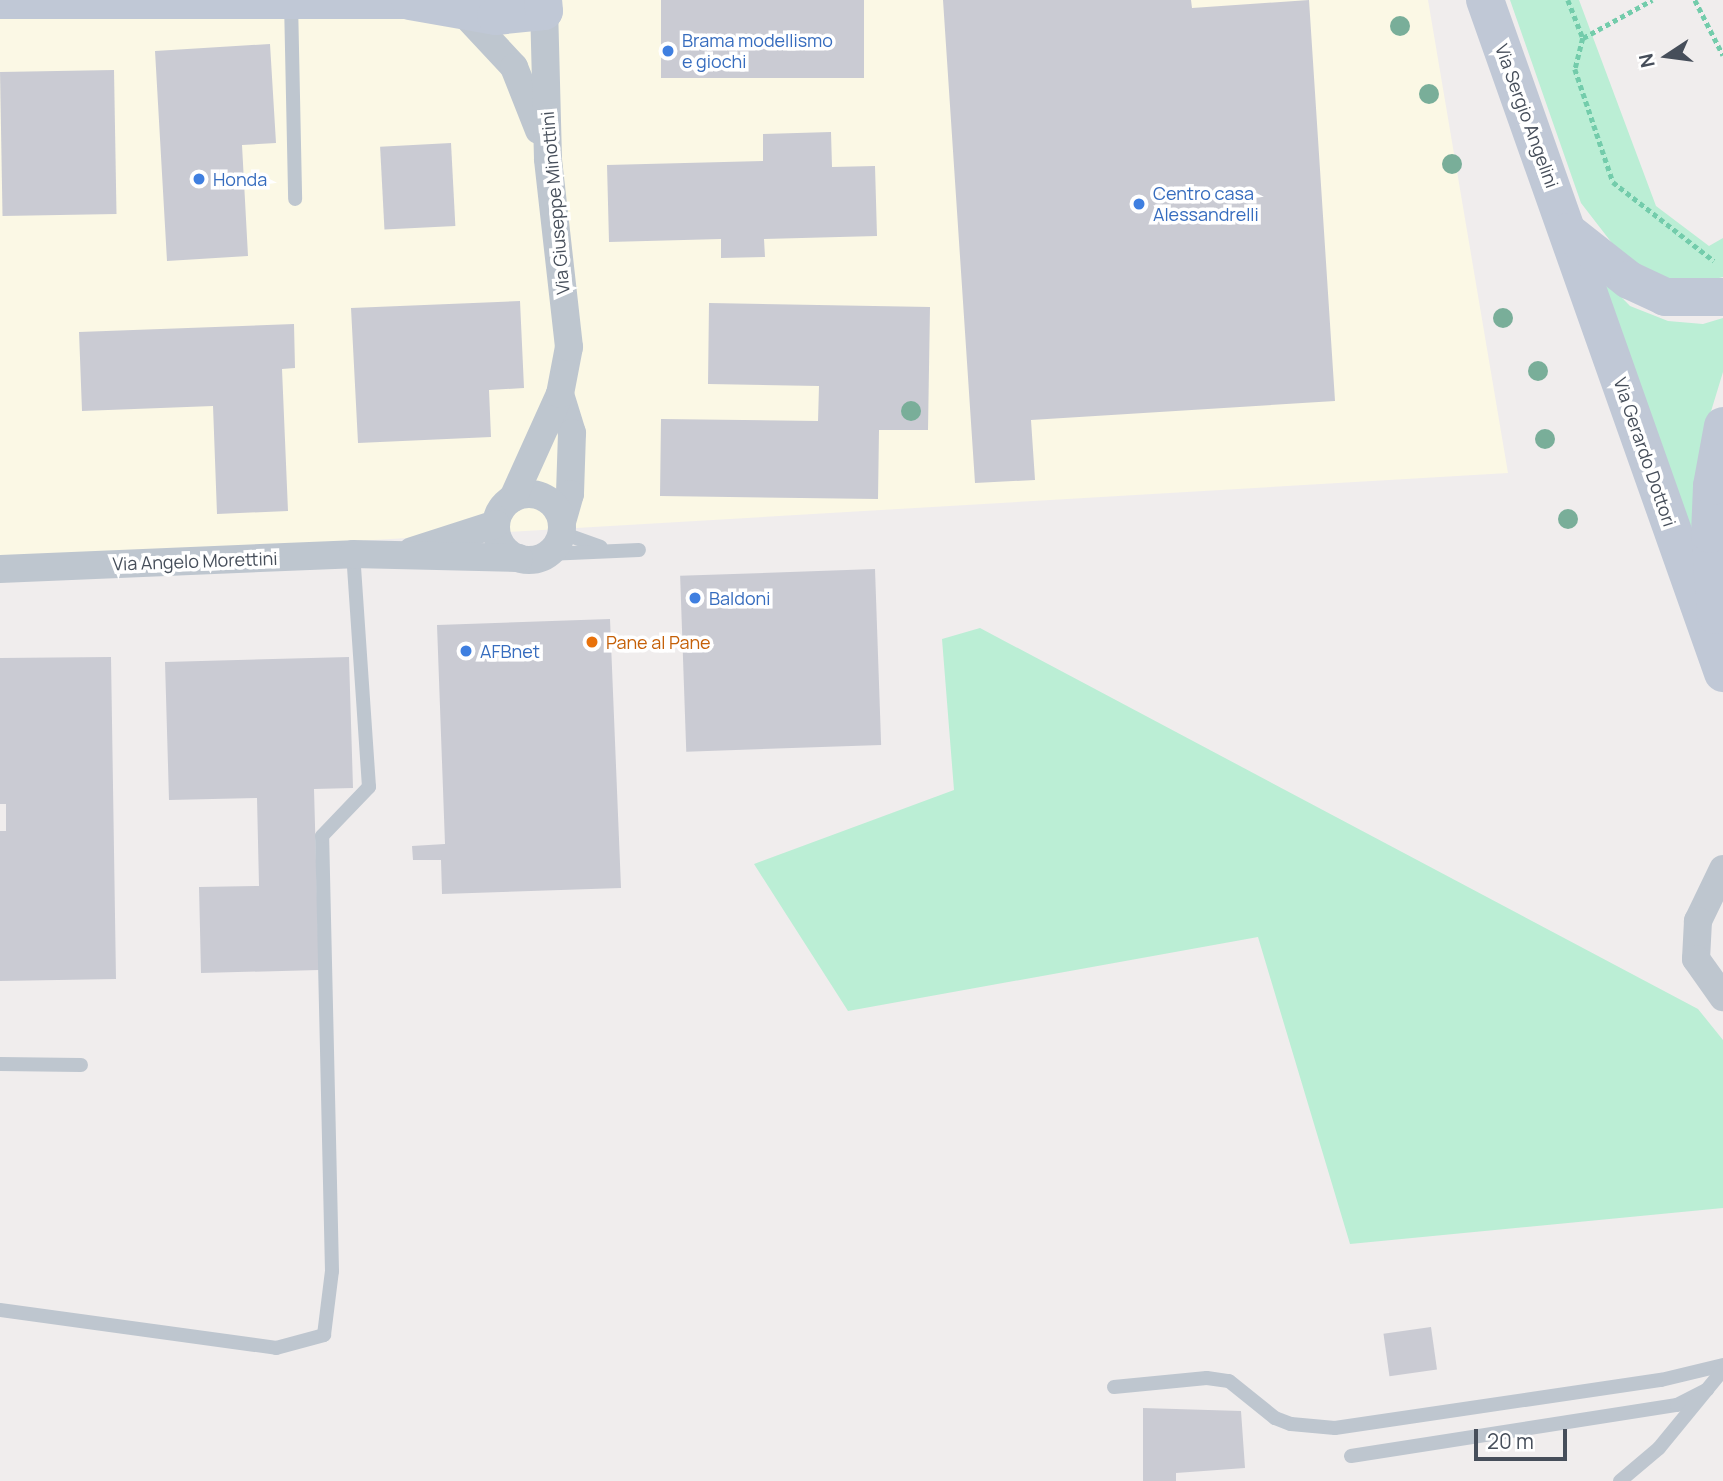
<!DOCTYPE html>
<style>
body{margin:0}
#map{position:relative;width:1723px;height:1481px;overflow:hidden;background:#f0eded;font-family:Manrope,sans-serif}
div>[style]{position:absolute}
.commercial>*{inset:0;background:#fbf8e5}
.green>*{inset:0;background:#bbeed5}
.building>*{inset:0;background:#cacbd3;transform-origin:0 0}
.path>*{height:4.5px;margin-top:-2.25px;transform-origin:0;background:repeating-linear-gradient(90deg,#73ccab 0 5px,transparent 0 8.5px)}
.service>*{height:14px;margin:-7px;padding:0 7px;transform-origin:7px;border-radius:7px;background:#bec6cf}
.minor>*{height:28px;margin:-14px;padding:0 14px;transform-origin:14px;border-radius:14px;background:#bec6cf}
.minor>.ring{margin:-14px;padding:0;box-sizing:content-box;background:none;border:28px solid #bec6cf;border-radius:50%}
.secondary>*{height:38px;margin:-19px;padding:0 19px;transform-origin:19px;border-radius:19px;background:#c0c8d6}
.trees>*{width:20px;height:20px;margin:-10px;border-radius:50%;background:#79ae99}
.dots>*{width:19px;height:19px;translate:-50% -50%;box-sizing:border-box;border:4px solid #fff;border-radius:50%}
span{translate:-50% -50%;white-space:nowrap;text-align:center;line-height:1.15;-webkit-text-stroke:7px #fff;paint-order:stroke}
.shop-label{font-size:18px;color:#366cbe}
.left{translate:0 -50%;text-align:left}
.street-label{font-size:18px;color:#464e5a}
.food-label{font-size:18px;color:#c56008}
.north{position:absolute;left:1632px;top:21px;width:70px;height:70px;-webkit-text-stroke:5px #fff;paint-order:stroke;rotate:257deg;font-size:19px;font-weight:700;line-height:28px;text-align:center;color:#464e5a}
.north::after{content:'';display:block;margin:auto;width:24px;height:32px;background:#464e5a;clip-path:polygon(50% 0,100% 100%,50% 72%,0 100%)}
.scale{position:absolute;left:1474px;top:1429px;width:93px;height:32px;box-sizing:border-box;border:4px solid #464e5a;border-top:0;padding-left:9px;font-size:21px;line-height:24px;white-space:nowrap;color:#464e5a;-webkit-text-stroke:5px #fff;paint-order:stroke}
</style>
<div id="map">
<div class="commercial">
<i style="clip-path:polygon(0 0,1428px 0,1508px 473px,0 562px)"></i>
</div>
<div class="green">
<i style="clip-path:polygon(1510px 0,1579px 0,1656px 206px,1709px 246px,1723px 238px,1723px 277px,1695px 284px,1656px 278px,1615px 247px,1581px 203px)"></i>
<i style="clip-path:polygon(1591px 266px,1630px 306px,1668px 321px,1703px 324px,1723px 318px,1723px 372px,1709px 418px,1694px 561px)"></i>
<i style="clip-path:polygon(980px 628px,1698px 1009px,1723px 1040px,1723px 1208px,1350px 1244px,1258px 937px,848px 1011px,754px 864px,954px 790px,942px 639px)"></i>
</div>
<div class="building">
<i style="left:661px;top:0;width:203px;height:78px"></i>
<i style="clip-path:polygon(943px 0,1191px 0,1192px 8px,1309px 0,1335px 401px,1031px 420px,1035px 480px,975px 483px)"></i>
<i style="clip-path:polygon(270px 44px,276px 143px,242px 145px,248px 256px,167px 261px,155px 51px)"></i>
<i style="left:114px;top:70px;width:144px;height:114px;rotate:89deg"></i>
<i style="clip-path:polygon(831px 132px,832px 167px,875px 166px,877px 236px,764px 239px,765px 257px,721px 258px,721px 239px,609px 242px,607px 165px,763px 161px,763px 134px)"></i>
<i style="left:451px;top:143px;width:83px;height:71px;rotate:87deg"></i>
<i style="clip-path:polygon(520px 301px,524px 388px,489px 390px,491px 437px,358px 443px,351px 308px)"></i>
<i style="clip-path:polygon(709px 303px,930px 307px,928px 430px,879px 430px,878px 499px,660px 496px,661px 419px,818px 421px,819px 386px,708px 384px)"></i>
<i style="clip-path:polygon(294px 324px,295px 368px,282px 369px,288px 511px,217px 514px,213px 406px,82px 411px,79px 332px)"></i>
<i style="left:875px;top:569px;width:176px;height:195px;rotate:88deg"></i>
<i style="clip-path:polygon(610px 619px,621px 888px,442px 894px,441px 860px,413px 860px,412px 846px,445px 844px,437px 625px)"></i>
<i style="clip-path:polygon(111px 657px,116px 979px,0 981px,0 831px,6px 831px,6px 804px,0 804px,0 658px)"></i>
<i style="clip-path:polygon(349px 657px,353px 788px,314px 789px,319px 970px,201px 973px,199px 887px,259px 886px,257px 798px,169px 800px,165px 662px)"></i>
<i style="left:1431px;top:1327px;width:43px;height:48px;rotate:82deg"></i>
<i style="clip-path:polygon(1143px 1408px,1241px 1411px,1245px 1468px,1176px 1473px,1176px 1481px,1143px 1481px)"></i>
</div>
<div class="path">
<i style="left:1568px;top:0;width:41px;rotate:68.5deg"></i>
<i style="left:1583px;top:38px;width:32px;rotate:104deg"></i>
<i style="left:1575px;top:69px;width:119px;rotate:71.4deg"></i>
<i style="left:1613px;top:182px;width:128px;rotate:38deg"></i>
<i style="left:1695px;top:0;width:62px;rotate:63deg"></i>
<i style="left:1583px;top:38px;width:79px;rotate:-28.8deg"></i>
</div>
<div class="service">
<i style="left:291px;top:1px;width:198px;rotate:88.8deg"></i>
<i style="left:562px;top:533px;width:41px;rotate:19.7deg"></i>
<i style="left:547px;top:554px;width:92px;rotate:-2.5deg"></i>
<i style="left:0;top:1064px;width:81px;rotate:0.7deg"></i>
<i style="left:0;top:1310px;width:279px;rotate:7.8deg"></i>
<i style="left:276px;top:1348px;width:50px;rotate:-15.2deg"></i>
<i style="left:324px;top:1335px;width:64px;rotate:-82.9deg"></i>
<i style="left:332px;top:1271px;width:435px;rotate:-91.3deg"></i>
<i style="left:322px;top:836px;width:68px;rotate:-46.2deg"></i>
<i style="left:369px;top:787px;width:234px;rotate:-93.9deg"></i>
<i style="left:1114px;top:1387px;width:93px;rotate:-5.5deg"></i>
<i style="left:1207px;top:1378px;width:22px;rotate:8deg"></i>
<i style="left:1229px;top:1381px;width:59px;rotate:38.8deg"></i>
<i style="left:1275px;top:1418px;width:17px;rotate:21deg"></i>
<i style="left:1291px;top:1424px;width:44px;rotate:5.2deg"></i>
<i style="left:1335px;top:1428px;width:330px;rotate:-8.4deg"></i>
<i style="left:1661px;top:1380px;width:64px;rotate:-13.6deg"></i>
<i style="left:1351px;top:1456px;width:330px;rotate:-8.9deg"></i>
<i style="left:1677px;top:1405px;width:34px;rotate:-27deg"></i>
<i style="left:1620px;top:1481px;width:51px;rotate:-40.2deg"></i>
<i style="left:1659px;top:1448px;width:101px;rotate:-50.6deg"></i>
</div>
<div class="minor">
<i style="left:460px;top:9px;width:79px;rotate:47deg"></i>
<i style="left:514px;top:67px;width:68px;rotate:68.4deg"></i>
<i style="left:560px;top:394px;width:41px;rotate:72.9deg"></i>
<i style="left:572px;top:433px;width:61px;rotate:91.9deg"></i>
<i style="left:570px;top:494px;width:29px;rotate:106deg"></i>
<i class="ring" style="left:496px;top:494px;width:38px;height:38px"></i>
<i style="left:513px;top:498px;width:114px;rotate:-65.7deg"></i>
<i style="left:560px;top:394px;width:48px;rotate:-79.2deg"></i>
<i style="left:569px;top:347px;width:189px;rotate:-96.4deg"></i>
<i style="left:548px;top:159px;width:148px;rotate:-91.5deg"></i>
<i style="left:412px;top:551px;width:88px;rotate:-17.8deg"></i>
<i style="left:0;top:569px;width:353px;rotate:-2.4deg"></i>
<i style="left:353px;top:554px;width:166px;rotate:1.4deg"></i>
<i style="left:1723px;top:869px;width:58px;rotate:115.7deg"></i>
<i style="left:1698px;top:921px;width:38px;rotate:93deg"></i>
<i style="left:1696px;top:959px;width:47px;rotate:54.6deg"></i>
</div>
<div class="secondary">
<i style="left:0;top:0;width:411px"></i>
<i style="left:1485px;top:0;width:714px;rotate:70.52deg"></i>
<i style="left:410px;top:1px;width:87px;rotate:9.9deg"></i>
<i style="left:496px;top:16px;width:48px;rotate:-5.9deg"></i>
<i style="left:544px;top:11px;width:11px;rotate:-95deg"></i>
<i style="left:1568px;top:232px;width:78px;rotate:38.2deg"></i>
<i style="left:1629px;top:280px;width:40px;rotate:25deg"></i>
<i style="left:1665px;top:297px;width:58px"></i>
<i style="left:1716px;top:615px;width:81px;rotate:-94.2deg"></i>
<i style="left:1710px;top:534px;width:48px;rotate:-87.6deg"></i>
<i style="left:1712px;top:486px;width:61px;rotate:-79.6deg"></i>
</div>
<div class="trees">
<i style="left:1400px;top:26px"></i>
<i style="left:1429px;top:94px"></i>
<i style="left:1452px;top:164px"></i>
<i style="left:1503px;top:318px"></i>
<i style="left:1538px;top:371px"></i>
<i style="left:911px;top:411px"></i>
<i style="left:1545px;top:439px"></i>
<i style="left:1568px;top:519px"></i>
</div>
<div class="dots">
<i style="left:668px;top:51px;background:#3f7fe0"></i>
<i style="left:199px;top:179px;background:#3f7fe0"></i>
<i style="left:1139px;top:204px;background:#3f7fe0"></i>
<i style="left:695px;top:598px;background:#3f7fe0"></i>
<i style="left:592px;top:642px;background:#e8710a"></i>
<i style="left:466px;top:651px;background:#3f7fe0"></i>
</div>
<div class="shop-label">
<span class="left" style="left:682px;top:51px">Brama modellismo<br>e giochi</span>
<span class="left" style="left:213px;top:179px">Honda</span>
<span class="left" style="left:1153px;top:204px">Centro casa<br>Alessandrelli</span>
<span class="left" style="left:709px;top:598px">Baldoni</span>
<span class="left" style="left:480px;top:651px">AFBnet</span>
</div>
<div class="street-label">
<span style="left:1527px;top:116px;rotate:70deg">Via Sergio Angelini</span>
<span style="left:555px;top:203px;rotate:-95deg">Via Giuseppe Minottini</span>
<span style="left:1645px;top:452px;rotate:71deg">Via Gerardo Dottori</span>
<span style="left:195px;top:561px;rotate:-2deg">Via Angelo Morettini</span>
</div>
<div class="food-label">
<span class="left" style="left:606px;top:642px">Pane al Pane</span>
</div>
<div class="north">N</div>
<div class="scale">20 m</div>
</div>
